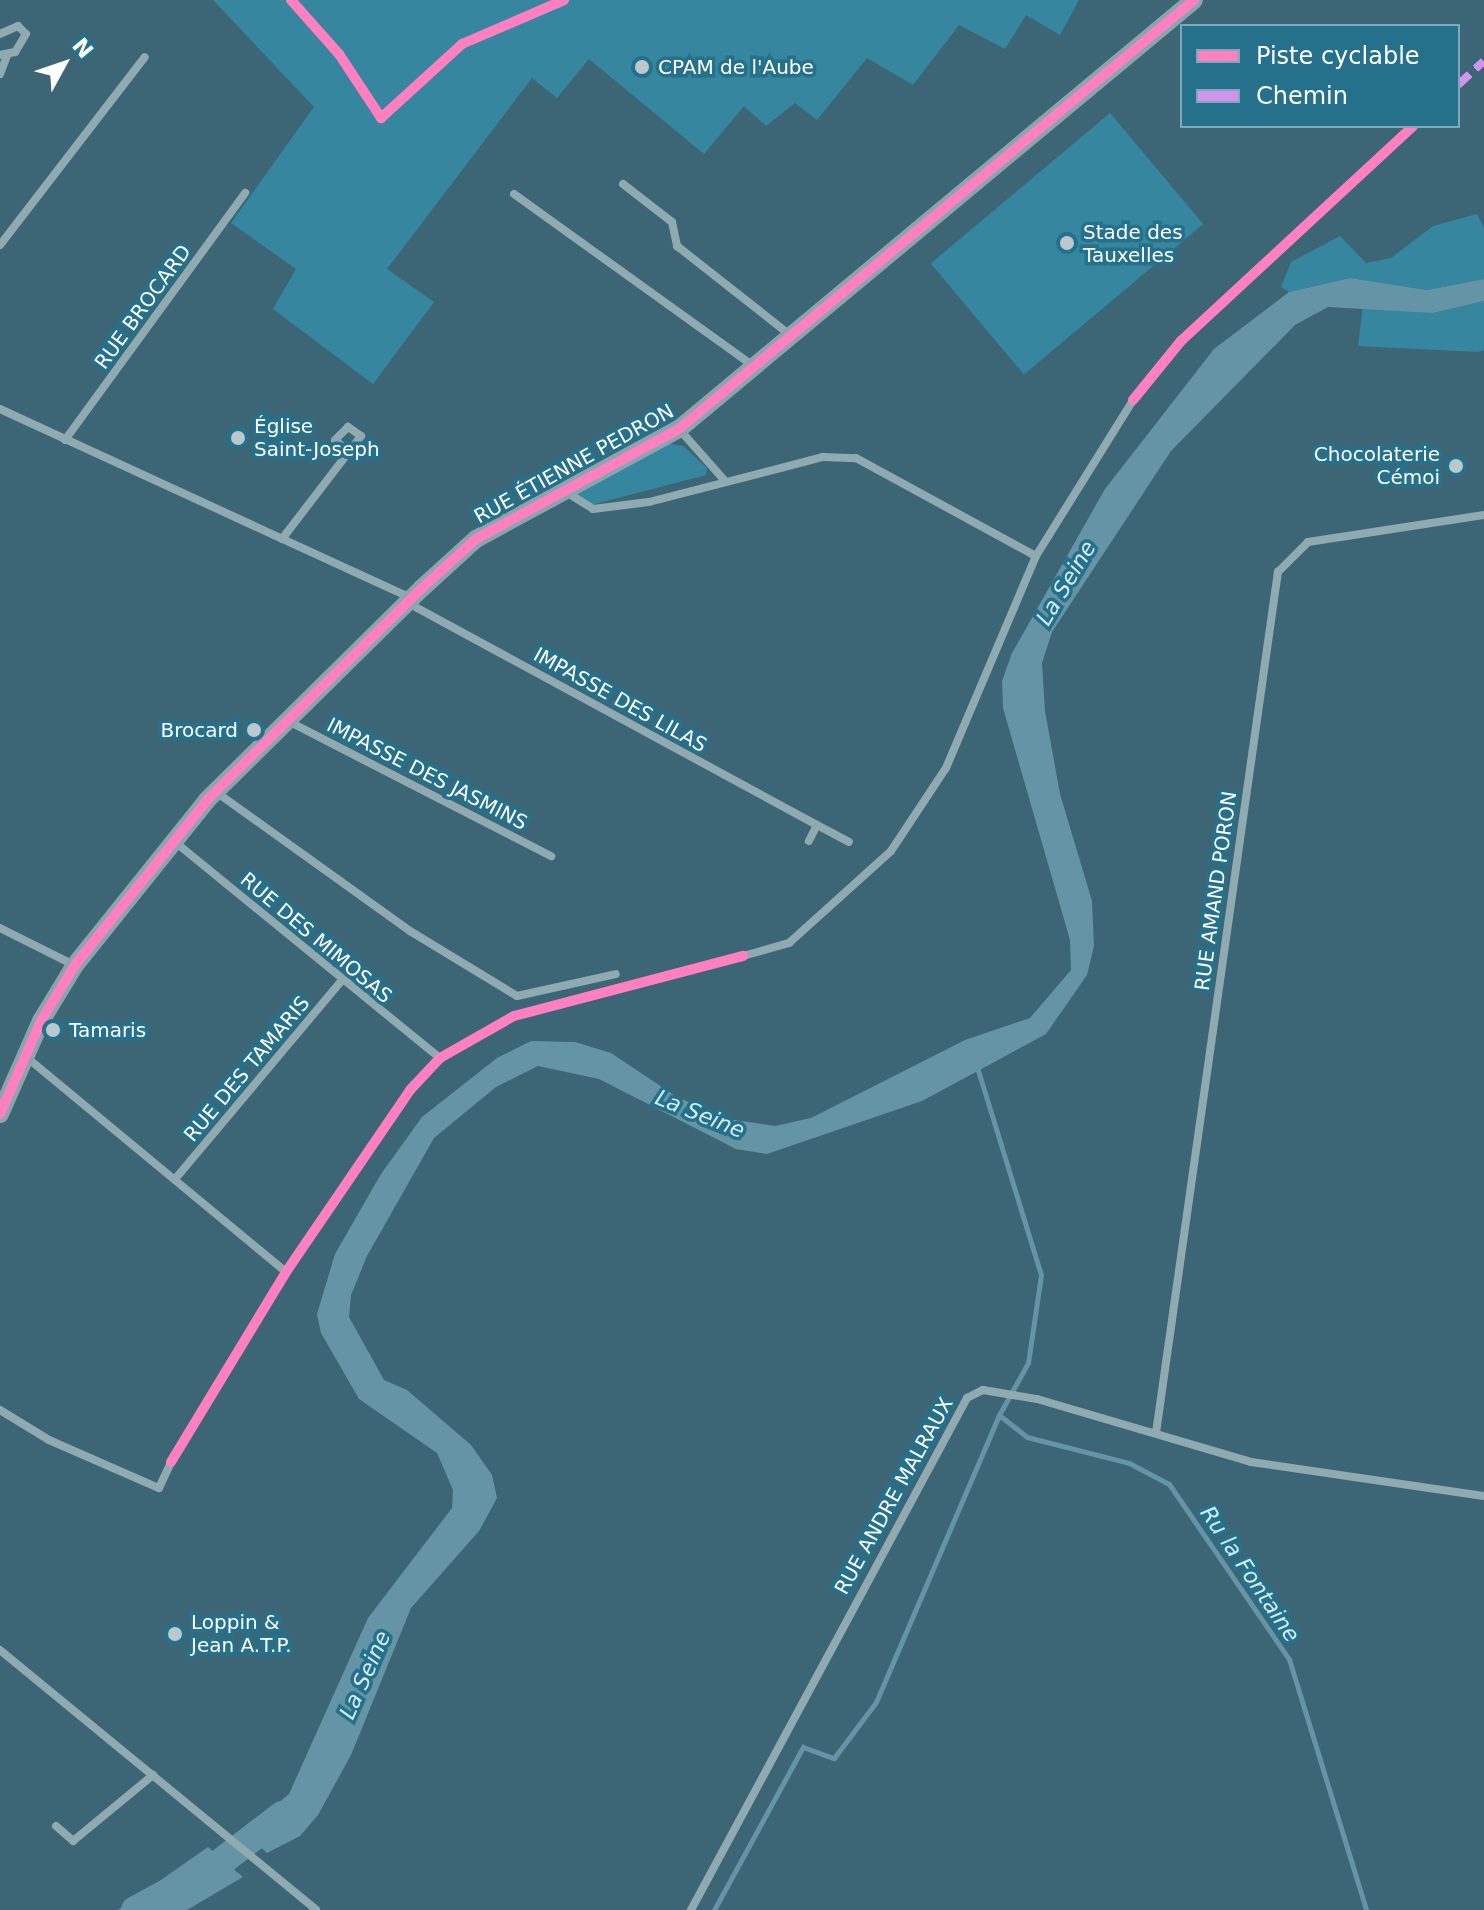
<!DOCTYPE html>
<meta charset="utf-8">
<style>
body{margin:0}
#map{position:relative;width:1484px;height:1910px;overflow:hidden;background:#3c6675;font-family:"DejaVu Sans",sans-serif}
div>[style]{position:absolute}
.green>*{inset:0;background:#3786a0;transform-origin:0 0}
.water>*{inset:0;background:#6494a5}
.stream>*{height:5px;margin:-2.5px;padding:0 2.5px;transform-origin:2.5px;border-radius:2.5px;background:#6494a5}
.river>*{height:28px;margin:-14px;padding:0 14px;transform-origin:14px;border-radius:14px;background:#6494a5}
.street>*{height:8px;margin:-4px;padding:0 4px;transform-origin:4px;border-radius:4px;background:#90aab1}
.secondary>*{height:18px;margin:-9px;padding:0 9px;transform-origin:9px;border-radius:9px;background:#8ba5ae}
.quiet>*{height:8px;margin-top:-4px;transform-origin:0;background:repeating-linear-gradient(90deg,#d193ec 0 16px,transparent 0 24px)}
.cycleway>*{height:10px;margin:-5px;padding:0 5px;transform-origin:5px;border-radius:5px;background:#ff80c0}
.dots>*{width:22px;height:22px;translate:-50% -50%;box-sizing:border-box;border:4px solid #25718c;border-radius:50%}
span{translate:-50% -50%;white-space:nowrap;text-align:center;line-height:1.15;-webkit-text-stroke:7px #25718c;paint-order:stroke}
.poi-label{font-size:20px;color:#fff}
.left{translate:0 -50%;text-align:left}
.right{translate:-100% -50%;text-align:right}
.street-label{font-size:20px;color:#fff}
.water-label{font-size:22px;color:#d3edf6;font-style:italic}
.legend{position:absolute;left:1180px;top:24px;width:280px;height:104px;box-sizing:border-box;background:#25718c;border:2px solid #7caaba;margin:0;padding:10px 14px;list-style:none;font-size:24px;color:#fff}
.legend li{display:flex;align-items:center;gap:16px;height:40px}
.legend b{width:40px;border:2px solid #7caaba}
.north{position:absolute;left:24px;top:24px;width:80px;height:80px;-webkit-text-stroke:6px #25718c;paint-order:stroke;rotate:50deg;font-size:22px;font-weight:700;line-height:32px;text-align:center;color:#fff}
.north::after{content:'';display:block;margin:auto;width:28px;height:36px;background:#fff;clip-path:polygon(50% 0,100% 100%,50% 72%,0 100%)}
</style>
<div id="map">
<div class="green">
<i style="clip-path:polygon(213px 0,1079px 0,1060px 35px,1026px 15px,1005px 49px,959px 25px,913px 85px,867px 58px,817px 120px,795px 103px,766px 126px,744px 106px,704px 154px,589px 59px,557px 98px,532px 78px,387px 269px,434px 302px,373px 384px,273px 309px,296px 269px,231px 223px,314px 107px)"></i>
<i style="left:1110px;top:113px;width:145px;height:234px;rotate:50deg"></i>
<i style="clip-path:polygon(1477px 214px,1484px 228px,1484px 279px,1427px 290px,1350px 278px,1289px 292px,1281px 287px,1291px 262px,1340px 236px,1366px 263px,1391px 258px,1433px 226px)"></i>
<i style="clip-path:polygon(1484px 301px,1484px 350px,1478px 352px,1358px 346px,1363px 306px,1433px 313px)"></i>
<i style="clip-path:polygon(666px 443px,683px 446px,707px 468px,706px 475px,591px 505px,575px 496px,579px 488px)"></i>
</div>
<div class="water">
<i style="clip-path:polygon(1350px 278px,1427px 290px,1484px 279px,1484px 301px,1433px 313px,1328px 307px,1295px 325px,1171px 451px,1052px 632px,1042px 663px,1045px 711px,1060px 794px,1092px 901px,1094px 946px,1087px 975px,1046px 1034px,922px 1101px,767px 1154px,736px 1149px,599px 1079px,538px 1066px,496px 1087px,434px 1138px,367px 1256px,351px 1295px,349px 1317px,384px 1380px,407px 1390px,471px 1445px,492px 1475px,497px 1498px,479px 1531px,411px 1608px,351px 1755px,318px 1815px,300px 1836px,267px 1853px,244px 1832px,289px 1794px,368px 1618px,452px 1508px,453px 1490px,437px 1453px,359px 1399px,321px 1333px,317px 1314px,335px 1254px,381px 1174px,422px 1117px,497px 1058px,531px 1041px,575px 1042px,611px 1053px,677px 1097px,728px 1119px,775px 1126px,811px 1118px,965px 1040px,1030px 1018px,1071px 970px,1070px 940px,1003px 708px,1002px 681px,1012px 653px,1105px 489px,1214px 349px,1289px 292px)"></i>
<i style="clip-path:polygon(208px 1847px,243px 1877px,187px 1910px,118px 1910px)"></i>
</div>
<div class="stream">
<i style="left:999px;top:1415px;width:36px;rotate:38deg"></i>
<i style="left:1027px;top:1437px;width:105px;rotate:14.3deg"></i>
<i style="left:1129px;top:1463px;width:45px;rotate:27.7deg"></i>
<i style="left:1169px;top:1484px;width:212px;rotate:55.6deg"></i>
<i style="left:1289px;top:1659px;width:263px;rotate:72.9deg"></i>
<i style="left:714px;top:1910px;width:186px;rotate:-61.4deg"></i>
<i style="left:803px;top:1747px;width:33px;rotate:20deg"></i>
<i style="left:834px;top:1758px;width:70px;rotate:-53.1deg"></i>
<i style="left:876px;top:1702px;width:312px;rotate:-66.8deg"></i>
<i style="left:999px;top:1415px;width:60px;rotate:-60.9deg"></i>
<i style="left:1028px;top:1363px;width:89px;rotate:-81.6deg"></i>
<i style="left:1041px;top:1275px;width:218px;rotate:-107.1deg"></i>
</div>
<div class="river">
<i style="left:135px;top:1910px;width:89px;rotate:-28.3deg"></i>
<i style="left:213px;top:1868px;width:87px;rotate:-37.5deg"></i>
</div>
<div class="street">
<i style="left:0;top:34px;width:20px;rotate:-24deg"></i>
<i style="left:18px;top:26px;width:11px;rotate:45deg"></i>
<i style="left:26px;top:34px;width:21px;rotate:121deg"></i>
<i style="left:15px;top:52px;width:15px;rotate:169deg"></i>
<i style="left:0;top:74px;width:19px;rotate:-69deg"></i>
<i style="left:623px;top:184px;width:62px;rotate:37.8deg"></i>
<i style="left:672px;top:222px;width:25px;rotate:78deg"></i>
<i style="left:677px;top:246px;width:144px;rotate:38.2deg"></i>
<i style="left:514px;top:194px;width:294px;rotate:35.7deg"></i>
<i style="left:0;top:245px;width:237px;rotate:-52.4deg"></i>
<i style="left:0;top:409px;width:451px;rotate:24.7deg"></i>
<i style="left:679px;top:429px;width:69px;rotate:48.5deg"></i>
<i style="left:65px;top:440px;width:306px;rotate:-53.9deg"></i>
<i style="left:566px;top:492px;width:32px;rotate:32deg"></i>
<i style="left:593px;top:509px;width:56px;rotate:-7.1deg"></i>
<i style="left:649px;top:502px;width:180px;rotate:-14.5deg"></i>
<i style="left:823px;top:457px;width:33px;rotate:2deg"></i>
<i style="left:856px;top:458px;width:205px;rotate:28.6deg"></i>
<i style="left:282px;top:539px;width:130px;rotate:-52.5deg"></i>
<i style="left:361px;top:436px;width:16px;rotate:-145deg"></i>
<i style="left:348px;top:427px;width:18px;rotate:135deg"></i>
<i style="left:335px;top:440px;width:18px;rotate:41deg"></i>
<i style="left:408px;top:603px;width:465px;rotate:28.5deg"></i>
<i style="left:817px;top:825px;width:18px;rotate:117deg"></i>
<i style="left:288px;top:721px;width:296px;rotate:27.2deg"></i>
<i style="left:216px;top:792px;width:239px;rotate:35.6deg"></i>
<i style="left:410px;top:931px;width:125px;rotate:31.3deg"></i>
<i style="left:517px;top:996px;width:101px;rotate:-12.5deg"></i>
<i style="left:817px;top:825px;width:36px;rotate:28deg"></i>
<i style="left:175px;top:842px;width:342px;rotate:39.2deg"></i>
<i style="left:0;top:928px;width:83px;rotate:26.6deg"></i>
<i style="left:743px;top:956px;width:48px;rotate:-15.8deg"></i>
<i style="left:789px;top:943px;width:137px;rotate:-42deg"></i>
<i style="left:891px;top:851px;width:100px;rotate:-56.5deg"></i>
<i style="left:946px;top:768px;width:230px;rotate:-67deg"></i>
<i style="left:1036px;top:556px;width:184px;rotate:-58.1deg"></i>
<i style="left:25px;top:1056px;width:339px;rotate:39.6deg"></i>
<i style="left:176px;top:1178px;width:258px;rotate:-50deg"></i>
<i style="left:0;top:1410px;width:57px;rotate:31.5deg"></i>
<i style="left:49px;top:1440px;width:120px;rotate:23.6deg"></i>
<i style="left:159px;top:1488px;width:29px;rotate:-65deg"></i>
<i style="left:1156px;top:1433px;width:870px;rotate:-81.94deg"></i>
<i style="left:1278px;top:572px;width:42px;rotate:-45deg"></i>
<i style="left:1308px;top:542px;width:178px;rotate:-8.7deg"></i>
<i style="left:0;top:1650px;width:409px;rotate:39.4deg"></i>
<i style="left:56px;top:1826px;width:23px;rotate:41deg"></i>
<i style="left:73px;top:1841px;width:104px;rotate:-39.5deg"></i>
<i style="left:691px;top:1910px;width:582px;rotate:-61.67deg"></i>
<i style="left:967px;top:1398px;width:18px;rotate:-27deg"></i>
<i style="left:983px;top:1390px;width:55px;rotate:9.5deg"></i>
<i style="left:1037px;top:1399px;width:223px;rotate:16.4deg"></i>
<i style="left:1251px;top:1462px;width:235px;rotate:8.3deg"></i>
</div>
<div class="secondary">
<i style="left:0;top:1114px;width:102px;rotate:-66.2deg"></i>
<i style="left:41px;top:1021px;width:66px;rotate:-58.7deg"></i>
<i style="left:75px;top:965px;width:211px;rotate:-51.3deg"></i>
<i style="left:207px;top:800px;width:301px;rotate:-44.6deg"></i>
<i style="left:421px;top:589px;width:74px;rotate:-42.3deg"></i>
<i style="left:476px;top:539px;width:231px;rotate:-28.5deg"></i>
<i style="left:679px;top:429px;width:670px;rotate:-39.79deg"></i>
</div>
<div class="quiet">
<i style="left:1458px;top:85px;width:35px;rotate:-43deg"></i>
</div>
<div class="cycleway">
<i style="left:291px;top:0;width:72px;rotate:48.4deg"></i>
<i style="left:339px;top:54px;width:77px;rotate:56.7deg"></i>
<i style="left:381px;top:118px;width:110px;rotate:-42.4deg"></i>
<i style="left:462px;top:44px;width:111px;rotate:-23.3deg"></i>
<i style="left:1133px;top:400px;width:76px;rotate:-50.9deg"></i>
<i style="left:1181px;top:341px;width:316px;rotate:-42.8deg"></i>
<i style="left:0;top:1114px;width:102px;rotate:-66.2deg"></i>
<i style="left:41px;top:1021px;width:66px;rotate:-58.7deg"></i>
<i style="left:75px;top:965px;width:211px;rotate:-51.3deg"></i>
<i style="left:207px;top:800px;width:301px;rotate:-44.6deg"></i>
<i style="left:421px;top:589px;width:74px;rotate:-42.3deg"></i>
<i style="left:476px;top:539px;width:231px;rotate:-28.5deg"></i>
<i style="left:679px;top:429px;width:670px;rotate:-39.79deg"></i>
<i style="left:171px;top:1462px;width:222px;rotate:-58.8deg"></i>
<i style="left:286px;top:1272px;width:220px;rotate:-55.7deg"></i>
<i style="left:410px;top:1090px;width:44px;rotate:-46.8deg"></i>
<i style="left:440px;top:1058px;width:85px;rotate:-29.6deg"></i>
<i style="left:514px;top:1016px;width:237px;rotate:-14.7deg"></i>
</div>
<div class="dots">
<i style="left:642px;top:67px;background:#bbc9cf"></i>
<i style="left:1067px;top:243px;background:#bbc9cf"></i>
<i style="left:238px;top:438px;background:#bbc9cf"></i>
<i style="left:1456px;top:466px;background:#bbc9cf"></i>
<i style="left:254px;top:730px;background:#bbc9cf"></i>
<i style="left:53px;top:1030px;background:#bbc9cf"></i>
<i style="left:175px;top:1634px;background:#bbc9cf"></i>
</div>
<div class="poi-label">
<span class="left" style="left:658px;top:67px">CPAM de l'Aube</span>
<span class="left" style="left:1083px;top:244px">Stade des<br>Tauxelles</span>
<span class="left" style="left:254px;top:438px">Église<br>Saint-Joseph</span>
<span class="right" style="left:1440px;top:466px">Chocolaterie<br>Cémoi</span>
<span class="right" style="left:238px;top:730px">Brocard</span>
<span class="left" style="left:69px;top:1030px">Tamaris</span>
<span class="left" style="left:191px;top:1634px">Loppin &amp;<br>Jean A.T.P.</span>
</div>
<div class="street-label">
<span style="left:143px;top:307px;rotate:-54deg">RUE BROCARD</span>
<span style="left:574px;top:464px;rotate:-29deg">RUE ÉTIENNE PEDRON</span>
<span style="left:620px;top:700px;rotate:29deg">IMPASSE DES LILAS</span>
<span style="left:427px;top:774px;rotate:27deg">IMPASSE DES JASMINS</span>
<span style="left:1216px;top:891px;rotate:-82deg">RUE AMAND PORON</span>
<span style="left:316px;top:938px;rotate:40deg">RUE DES MIMOSAS</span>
<span style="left:247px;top:1069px;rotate:-50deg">RUE DES TAMARIS</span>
<span style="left:894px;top:1496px;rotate:-61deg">RUE ANDRE MALRAUX</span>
</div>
<div class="water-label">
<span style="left:1066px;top:583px;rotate:-59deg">La Seine</span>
<span style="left:700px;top:1114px;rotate:22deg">La Seine</span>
<span style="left:1250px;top:1574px;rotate:56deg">Ru la Fontaine</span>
<span style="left:365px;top:1675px;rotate:-66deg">La Seine</span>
</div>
<ul class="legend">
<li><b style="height:10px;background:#ff80c0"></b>Piste cyclable</li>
<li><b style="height:10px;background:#d193ec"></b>Chemin</li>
</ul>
<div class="north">N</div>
</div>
